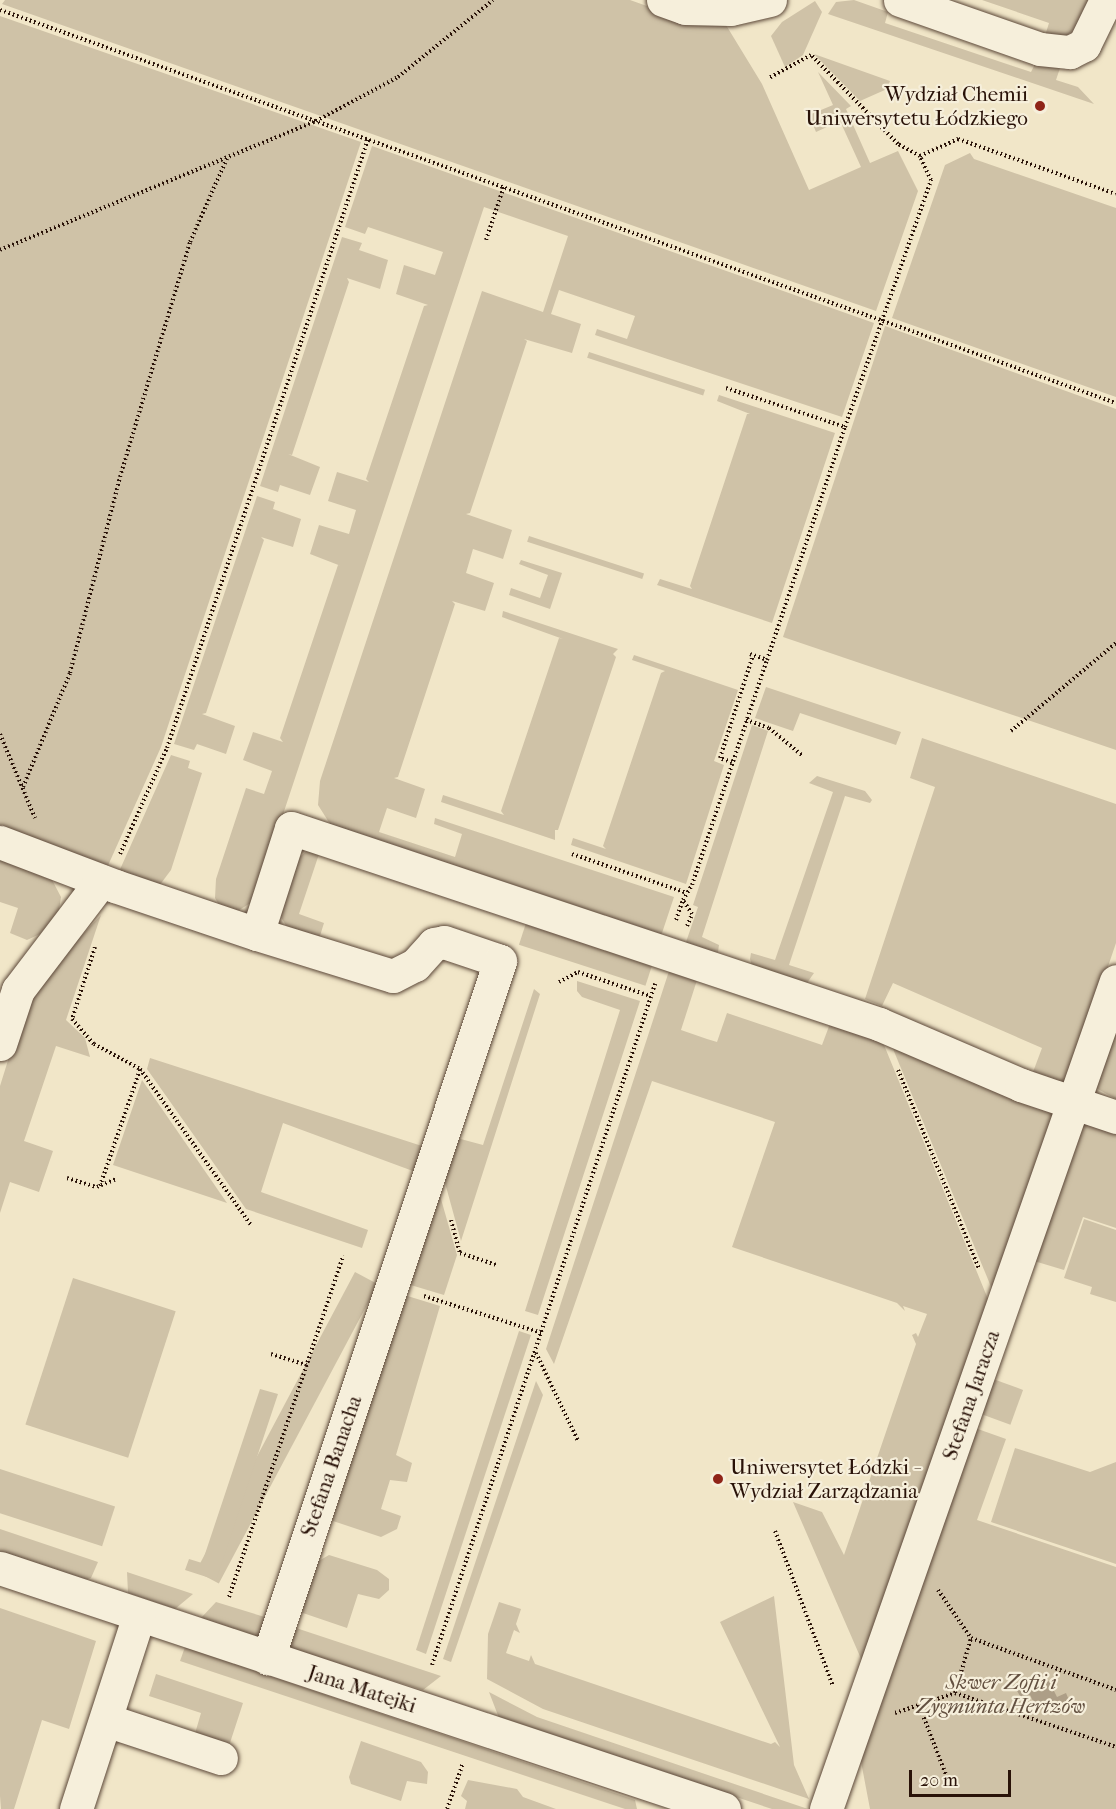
<!DOCTYPE html>
<meta charset="utf-8">
<style>
body{margin:0}
#map{position:relative;width:1116px;height:1809px;overflow:hidden;background:#f1e6c8;font-family:"IM FELL French Canon",serif}
div>[style]{position:absolute}
.green>*{inset:0;background:#cfc2a7;transform-origin:0 0}
.water>*{inset:0;background:#ad9e87}
.path>*{height:4px;margin-top:-2px;transform-origin:0;background:repeating-linear-gradient(90deg,#291208 0 1.5px,transparent 0 4.5px)}
.roads{filter:drop-shadow(0 0 2px #5b4738) drop-shadow(0 0 2px #5b4738)}
.minor>*{height:33px;margin:-16.5px;padding:0 16.5px;transform-origin:16.5px;border-radius:16.5px;background:#f6efdb}
.dots>*{width:16px;height:16px;translate:-50% -50%;box-sizing:border-box;border:3px solid #f6efdb;border-radius:50%}
span{translate:-50% -50%;white-space:nowrap;text-align:center;line-height:1.15;-webkit-text-stroke:4.5px #f6efdb;paint-order:stroke}
.poi-label{font-size:21px;color:#291208}
.right{translate:-100% -50%;text-align:right}
.left{translate:0 -50%;text-align:left}
.street-label{font-size:21px;color:#291208}
.park-label{font-size:21px;color:#635040;font-style:italic}
.scale{position:absolute;left:909px;top:1770px;width:102px;height:27px;box-sizing:border-box;border:3px solid #291208;border-top:0;padding-left:8px;font-size:18px;line-height:21px;white-space:nowrap;color:#291208;-webkit-text-stroke:4px #f6efdb;paint-order:stroke}
</style>
<div id="map">
<div class="green">
<i style="clip-path:polygon(5px 0,630px 0,689px 21px,726px 25px,762px 84px,809px 190px,861px 167px,840px 121px,816px 132px,809px 115px,833px 105px,818px 72px,851px 106px,846px 109px,870px 163px,898px 151px,918px 191px,876px 311px,2px 4px)"></i>
<i style="clip-path:polygon(854px 0,888px 12px,885px 23px,1031px 72px,1037px 60px,1060px 68px,1056px 80px,1078px 87px,1094px 104px,828px 14px,836px 2px)"></i>
<i style="clip-path:polygon(982px 0,1093px 0,1077px 27px,1065px 37px,1044px 39px,1049px 23px)"></i>
<i style="clip-path:polygon(815px 1px,822px 12px,803px 55px,785px 67px,771px 36px,782px 22px)"></i>
<i style="clip-path:polygon(0 16px,361px 142px,161px 747px,106px 870px,0 830px)"></i>
<i style="clip-path:polygon(814px 54px,890px 81px,887px 89px,860px 101px)"></i>
<i style="clip-path:polygon(372px 146px,874px 323px,842px 417px,595px 335px,597px 329px,627px 339px,635px 316px,559px 290px,551px 314px,581px 324px,572px 353px,524px 339px,527px 341px,470px 513px,466px 514px,512px 530px,503px 559px,473px 549px,466px 573px,494px 583px,485px 611px,452px 601px,455px 604px,398px 777px,394px 778px,425px 789px,416px 818px,387px 808px,379px 832px,455px 857px,462px 834px,434px 824px,435px 818px,674px 897px,661px 936px,330px 824px,318px 805px,320px 781px,482px 291px,543px 312px,568px 236px,484px 207px,258px 890px,252px 902px,236px 912px,219px 905px,215px 898px,216px 879px,246px 788px,264px 794px,272px 771px,243px 760px,251px 738px,253px 732px,283px 742px,280px 738px,338px 565px,341px 566px,310px 554px,319px 525px,349px 534px,356px 510px,328px 501px,337px 472px,369px 482px,366px 479px,424px 306px,428px 305px,396px 294px,404px 265px,435px 275px,443px 252px,368px 227px,365px 234px,345px 227px)"></i>
<i style="clip-path:polygon(970px 153px,974px 159px,1116px 208px,1116px 397px,892px 318px,945px 165px)"></i>
<i style="clip-path:polygon(342px 237px,362px 243px,359px 250px,388px 260px,380px 289px,347px 278px,349px 282px,292px 455px,288px 454px,320px 467px,310px 495px,280px 485px,278px 492px,260px 486px)"></i>
<i style="clip-path:polygon(885px 326px,1116px 409px,1116px 750px,783px 637px)"></i>
<i style="left:589px;top:352px;width:122px;height:6px;rotate:18deg"></i>
<i style="clip-path:polygon(719px 395px,835px 433px,772px 623px,657px 585px,660px 579px,692px 589px,690px 586px,747px 414px,750px 414px,717px 401px)"></i>
<i style="clip-path:polygon(257px 496px,275px 502px,273px 509px,301px 519px,293px 547px,261px 537px,264px 540px,206px 713px,202px 714px,235px 726px,226px 754px,197px 744px,194px 750px,174px 744px)"></i>
<i style="left:529px;top:536px;width:121px;height:6px;rotate:18deg"></i>
<i style="clip-path:polygon(521px 560px,562px 573px,550px 609px,509px 595px,511px 588px,540px 598px,548px 575px,519px 564px)"></i>
<i style="clip-path:polygon(503px 611px,618px 649px,613px 654px,616px 657px,558px 830px,555px 830px,555px 840px,441px 802px,443px 795px,504px 815px,501px 811px,559px 638px,563px 639px,502px 617px)"></i>
<i style="clip-path:polygon(634px 655px,738px 690px,714px 761px,724px 765px,686px 884px,571px 845px,573px 838px,606px 849px,603px 846px,661px 673px,665px 671px,632px 660px)"></i>
<i style="clip-path:polygon(766px 687px,901px 732px,896px 745px,800px 713px,793px 731px,755px 718px)"></i>
<i style="clip-path:polygon(752px 725px,768px 731px,702px 937px,719px 945px,718px 952px,711px 953px,685px 945px,698px 907px,693px 905px)"></i>
<i style="clip-path:polygon(922px 738px,1116px 804px,1116px 943px,1068px 1084px,1033px 1072px,1042px 1048px,893px 983px,882px 1006px,865px 999px,935px 787px,910px 778px)"></i>
<i style="clip-path:polygon(171px 755px,190px 761px,188px 768px,202px 773px,171px 870px,159px 886px,118px 874px)"></i>
<i style="clip-path:polygon(817px 776px,865px 791px,872px 800px,870px 803px,845px 796px,789px 965px,814px 973px,807px 983px,752px 966px,750px 959px,751px 953px,775px 960px,833px 792px,809px 783px)"></i>
<i style="clip-path:polygon(307px 851px,320px 851px,299px 914px,324px 923px,319px 939px,287px 927px,279px 914px,297px 859px)"></i>
<i style="clip-path:polygon(0 854px,50px 876px,61px 897px,59px 910px,40px 934px,27px 940px,10px 933px,18px 908px,0 902px)"></i>
<i style="clip-path:polygon(101px 915px,66px 1020px,85px 1038px,90px 1057px,56px 1046px,24px 1141px,53px 1151px,39px 1192px,10px 1182px,0 1213px,0 1086px,30px 990px)"></i>
<i style="left:527px;top:920px;width:133px;height:26px;rotate:18deg"></i>
<i style="clip-path:polygon(670px 968px,698px 977px,681px 1030px,707px 1039px,717px 1042px,727px 1013px,822px 1045px,831px 1021px,882px 1040px,990px 1304px,862px 1661px,793px 1502px,822px 1512px,844px 1555px,916px 1344px,912px 1335px,916px 1333px,918px 1337px,927px 1314px,903px 1306px,905px 1311px,897px 1303px,732px 1247px,775px 1122px,652px 1081px,554px 1364px,546px 1349px)"></i>
<i style="clip-path:polygon(577px 981px,640px 1001px,538px 1315px,525px 1311px,620px 1010px,582px 997px,577px 991px)"></i>
<i style="clip-path:polygon(534px 989px,540px 994px,461px 1241px,442px 1172px,457px 1138px,483px 1145px)"></i>
<i style="clip-path:polygon(1116px 1026px,1116px 1099px,1094px 1087px)"></i>
<i style="clip-path:polygon(891px 1044px,1058px 1115px,994px 1294px)"></i>
<i style="clip-path:polygon(150px 1058px,422px 1146px,421px 1174px,283px 1123px,261px 1192px,368px 1230px,362px 1248px,246px 1209px,147px 1069px)"></i>
<i style="clip-path:polygon(142px 1080px,227px 1203px,113px 1165px)"></i>
<i style="clip-path:polygon(1083px 1123px,1116px 1134px,1116px 1228px,1083px 1217px,1064px 1270px,1034px 1261px)"></i>
<i style="clip-path:polygon(437px 1185px,457px 1255px,444px 1295px,404px 1283px)"></i>
<i style="clip-path:polygon(1084px 1219px,1116px 1230px,1116px 1302px,1090px 1294px,1092px 1287px,1064px 1278px)"></i>
<i style="left:355px;top:1272px;width:26px;height:339px;rotate:28deg"></i>
<i style="left:73px;top:1278px;width:108px;height:154px;rotate:18deg"></i>
<i style="clip-path:polygon(401px 1294px,440px 1306px,396px 1455px,412px 1463px,407px 1482px,390px 1480px,381px 1509px,401px 1516px,397px 1529px,381px 1537px,327px 1519px)"></i>
<i style="clip-path:polygon(519px 1331px,531px 1335px,426px 1654px,416px 1650px)"></i>
<i style="left:993px;top:1379px;width:32px;height:37px;rotate:20deg"></i>
<i style="clip-path:polygon(536px 1381px,543px 1395px,451px 1662px,443px 1659px)"></i>
<i style="clip-path:polygon(260px 1389px,278px 1394px,216px 1580px,185px 1570px,189px 1559px,202px 1563px)"></i>
<i style="clip-path:polygon(975px 1428px,1006px 1439px,977px 1520px,1116px 1567px,1116px 1809px,870px 1809px,859px 1751px)"></i>
<i style="clip-path:polygon(1015px 1448px,1090px 1472px,1116px 1462px,1116px 1564px,991px 1522px)"></i>
<i style="left:0;top:1469px;width:121px;height:42px;rotate:18deg"></i>
<i style="clip-path:polygon(0 1529px,98px 1562px,91px 1578px,85px 1580px,0 1551px)"></i>
<i style="clip-path:polygon(329px 1555px,377px 1570px,389px 1579px,389px 1590px,379px 1599px,358px 1594px,347px 1628px,300px 1612px,317px 1562px)"></i>
<i style="clip-path:polygon(127px 1572px,193px 1594px,175px 1609px,128px 1593px)"></i>
<i style="clip-path:polygon(774px 1596px,794px 1765px,809px 1799px,543px 1709px,487px 1679px,488px 1634px,499px 1602px,521px 1609px,516px 1624px,520px 1633px,514px 1630px,506px 1653px,529px 1661px,531px 1655px,535px 1664px,771px 1744px,775px 1742px,780px 1747px,720px 1622px)"></i>
<i style="clip-path:polygon(216px 1602px,271px 1619px,261px 1639px,201px 1618px)"></i>
<i style="clip-path:polygon(0 1608px,96px 1641px,69px 1729px,42px 1720px,14px 1809px,1px 1809px,0 1796px)"></i>
<i style="clip-path:polygon(290px 1626px,441px 1676px,423px 1690px,289px 1648px,286px 1641px)"></i>
<i style="clip-path:polygon(185px 1647px,635px 1800px,637px 1809px,625px 1809px,180px 1661px)"></i>
<i style="clip-path:polygon(156px 1674px,243px 1703px,228px 1749px,194px 1737px,201px 1713px,149px 1696px)"></i>
<i style="clip-path:polygon(489px 1692px,537px 1717px,808px 1809px,772px 1809px,499px 1718px)"></i>
<i style="clip-path:polygon(361px 1741px,421px 1762px,428px 1772px,427px 1784px,407px 1781px,401px 1801px,351px 1784px,349px 1777px)"></i>
<i style="clip-path:polygon(468px 1780px,517px 1789px,523px 1797px,556px 1809px,465px 1809px,467px 1801px,461px 1796px)"></i>
</div>
<div class="water">
<i style="clip-path:polygon(1026px 1681px,1032px 1689px,1049px 1681px,1057px 1697px,1066px 1693px,1071px 1705px,1060px 1711px,1055px 1703px,1038px 1711px,1030px 1695px,1021px 1698px,1015px 1687px)"></i>
</div>
<div class="path">
<i style="left:0;top:10px;width:1183px;rotate:19.4deg"></i>
<i style="left:920px;top:156px;width:42px;rotate:-24.1deg"></i>
<i style="left:958px;top:139px;width:167px;rotate:19.2deg"></i>
<i style="left:486px;top:240px;width:57px;rotate:-71.6deg"></i>
<i style="left:0;top:250px;width:341px;rotate:-22.2deg"></i>
<i style="left:316px;top:121px;width:93px;rotate:-28.2deg"></i>
<i style="left:398px;top:77px;width:122px;rotate:-39deg"></i>
<i style="left:726px;top:388px;width:125px;rotate:18.1deg"></i>
<i style="left:845px;top:427px;width:262px;rotate:-70.8deg"></i>
<i style="left:931px;top:180px;width:26px;rotate:-115deg"></i>
<i style="left:920px;top:156px;width:25px;rotate:-151deg"></i>
<i style="left:898px;top:144px;width:124px;rotate:-134.3deg"></i>
<i style="left:811px;top:55px;width:48px;rotate:151.3deg"></i>
<i style="left:750px;top:654px;width:18px;rotate:19deg"></i>
<i style="left:767px;top:660px;width:246px;rotate:-71.5deg"></i>
<i style="left:746px;top:720px;width:24px;rotate:19deg"></i>
<i style="left:769px;top:728px;width:44px;rotate:39.5deg"></i>
<i style="left:1011px;top:731px;width:137px;rotate:-40deg"></i>
<i style="left:0;top:734px;width:91px;rotate:67.4deg"></i>
<i style="left:732px;top:762px;width:13px;rotate:-162deg"></i>
<i style="left:720px;top:758px;width:108px;rotate:-72.2deg"></i>
<i style="left:23px;top:787px;width:123px;rotate:-67.6deg"></i>
<i style="left:70px;top:673px;width:202px;rotate:-75.7deg"></i>
<i style="left:120px;top:477px;width:245px;rotate:-73.4deg"></i>
<i style="left:190px;top:242px;width:92px;rotate:-66.2deg"></i>
<i style="left:120px;top:854px;width:116px;rotate:-66.1deg"></i>
<i style="left:167px;top:748px;width:641px;rotate:-71.73deg"></i>
<i style="left:572px;top:854px;width:121px;rotate:18.7deg"></i>
<i style="left:676px;top:920px;width:21px;rotate:-71deg"></i>
<i style="left:687px;top:926px;width:13px;rotate:-67deg"></i>
<i style="left:692px;top:914px;width:17px;rotate:-123deg"></i>
<i style="left:683px;top:900px;width:17px;rotate:-59deg"></i>
<i style="left:692px;top:885px;width:237px;rotate:-71.6deg"></i>
<i style="left:95px;top:947px;width:76px;rotate:107.7deg"></i>
<i style="left:72px;top:1019px;width:33px;rotate:49deg"></i>
<i style="left:94px;top:1044px;width:52px;rotate:28.5deg"></i>
<i style="left:140px;top:1069px;width:191px;rotate:54.6deg"></i>
<i style="left:559px;top:982px;width:21px;rotate:-28deg"></i>
<i style="left:578px;top:972px;width:76px;rotate:18.4deg"></i>
<i style="left:898px;top:1070px;width:214px;rotate:67.8deg"></i>
<i style="left:67px;top:1178px;width:31px;rotate:17deg"></i>
<i style="left:97px;top:1187px;width:21px;rotate:-23deg"></i>
<i style="left:100px;top:1186px;width:123px;rotate:-71deg"></i>
<i style="left:451px;top:1220px;width:34px;rotate:75deg"></i>
<i style="left:460px;top:1253px;width:39px;rotate:18deg"></i>
<i style="left:424px;top:1296px;width:124px;rotate:17.4deg"></i>
<i style="left:536px;top:1353px;width:98px;rotate:64.5deg"></i>
<i style="left:271px;top:1354px;width:37px;rotate:17deg"></i>
<i style="left:775px;top:1531px;width:165px;rotate:69.5deg"></i>
<i style="left:938px;top:1590px;width:58px;rotate:55.5deg"></i>
<i style="left:971px;top:1638px;width:154px;rotate:19.7deg"></i>
<i style="left:229px;top:1597px;width:360px;rotate:-71.5deg"></i>
<i style="left:432px;top:1665px;width:717px;rotate:-71.87deg"></i>
<i style="left:955px;top:1693px;width:57px;rotate:-73.8deg"></i>
<i style="left:919px;top:1705px;width:80px;rotate:68.9deg"></i>
<i style="left:895px;top:1713px;width:63px;rotate:-18.4deg"></i>
<i style="left:955px;top:1693px;width:170px;rotate:18.5deg"></i>
<i style="left:447px;top:1809px;width:49px;rotate:-70.8deg"></i>
</div>
<div class="roads">
<div class="minor">
<i style="left:663px;top:0;width:23px;rotate:20deg"></i>
<i style="left:685px;top:8px;width:46px;rotate:1.2deg"></i>
<i style="left:731px;top:9px;width:40px;rotate:-13deg"></i>
<i style="left:900px;top:0;width:148px;rotate:19.3deg"></i>
<i style="left:1040px;top:49px;width:30px;rotate:6deg"></i>
<i style="left:1070px;top:52px;width:16px;rotate:-27deg"></i>
<i style="left:1084px;top:45px;width:50px;rotate:-63.9deg"></i>
<i style="left:0;top:842px;width:123px;rotate:20.9deg"></i>
<i style="left:115px;top:886px;width:150px;rotate:18.7deg"></i>
<i style="left:257px;top:934px;width:111px;rotate:-72.2deg"></i>
<i style="left:291px;top:828px;width:620px;rotate:18.43deg"></i>
<i style="left:879px;top:1024px;width:155px;rotate:23.2deg"></i>
<i style="left:1021px;top:1085px;width:100px;rotate:18.6deg"></i>
<i style="left:257px;top:934px;width:142px;rotate:17.2deg"></i>
<i style="left:393px;top:976px;width:25px;rotate:-27deg"></i>
<i style="left:415px;top:965px;width:28px;rotate:-48deg"></i>
<i style="left:434px;top:944px;width:10px;rotate:-11deg"></i>
<i style="left:444px;top:942px;width:59px;rotate:18.7deg"></i>
<i style="left:500px;top:961px;width:735px;rotate:108.41deg"></i>
<i style="left:0;top:1044px;width:57px;rotate:-71.6deg"></i>
<i style="left:18px;top:990px;width:137px;rotate:-52.7deg"></i>
<i style="left:0;top:1568px;width:763px;rotate:18.41deg"></i>
<i style="left:106px;top:1720px;width:121px;rotate:18.3deg"></i>
<i style="left:76px;top:1809px;width:204px;rotate:-72deg"></i>
<i style="left:826px;top:1809px;width:877px;rotate:-70.7deg"></i>
</div>
</div>
<div class="dots">
<i style="left:1040px;top:106px;background:#8f2418"></i>
<i style="left:718px;top:1479px;background:#8f2418"></i>
</div>
<div class="poi-label">
<span class="right" style="left:1028px;top:106px">Wydział Chemii<br>Uniwersytetu Łódzkiego</span>
<span class="left" style="left:730px;top:1479px">Uniwersytet Łódzki -<br>Wydział Zarządzania</span>
</div>
<div class="street-label">
<span style="left:971px;top:1395px;rotate:-71deg">Stefana Jaracza</span>
<span style="left:331px;top:1466px;rotate:-71deg">Stefana Banacha</span>
<span style="left:362px;top:1689px;rotate:18deg">Jana Matejki</span>
</div>
<div class="park-label">
<span style="left:1001px;top:1694px">Skwer Zofii i<br>Zygmunta Hertzów</span>
</div>
<div class="scale">20 m</div>
</div>
